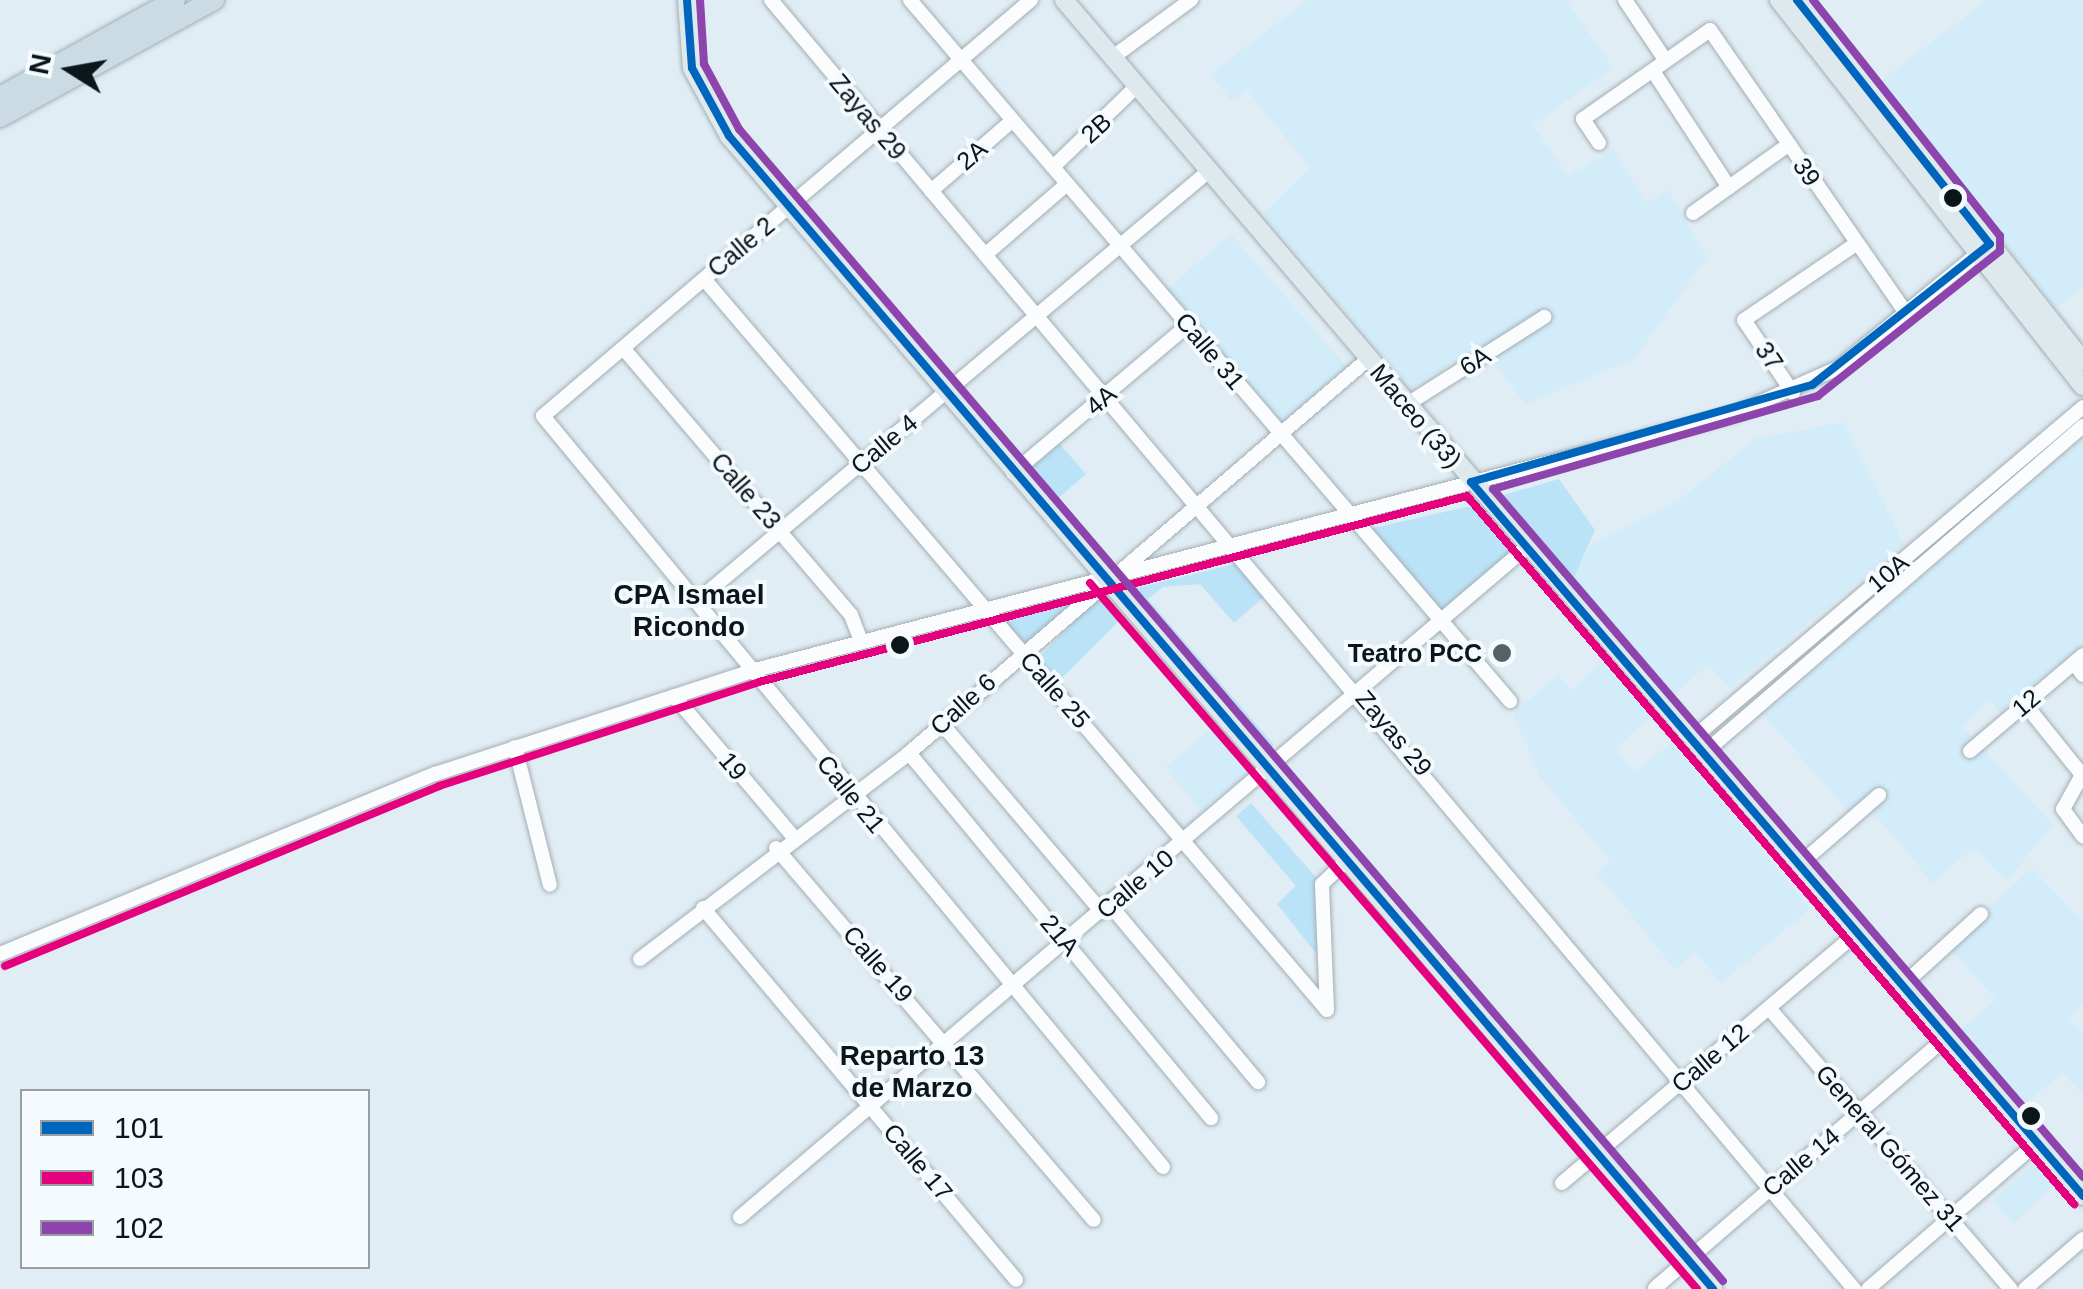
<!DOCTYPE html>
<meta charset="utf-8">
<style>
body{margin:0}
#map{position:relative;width:2083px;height:1289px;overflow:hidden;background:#e1edf4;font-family:Arial,sans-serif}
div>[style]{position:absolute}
.built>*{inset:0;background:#d2ecfa;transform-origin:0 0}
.green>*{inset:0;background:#bbe3f7;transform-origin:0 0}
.roads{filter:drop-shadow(0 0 2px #a3aeb4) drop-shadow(0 0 2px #a3aeb4)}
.minor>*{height:14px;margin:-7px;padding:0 7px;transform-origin:7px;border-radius:7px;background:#fafcfd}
.major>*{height:18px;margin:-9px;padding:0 9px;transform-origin:9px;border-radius:9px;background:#dee9ee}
.highway>*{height:20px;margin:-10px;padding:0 10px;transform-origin:10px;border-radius:10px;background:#cadbe3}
.bus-1>*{height:8px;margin:-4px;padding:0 4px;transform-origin:4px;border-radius:4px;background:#0065bd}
.bus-2>*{height:8px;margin:-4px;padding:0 4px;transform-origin:4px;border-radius:4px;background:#e5007d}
.bus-3>*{height:8px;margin:-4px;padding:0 4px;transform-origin:4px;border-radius:4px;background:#8e44ad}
.dots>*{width:28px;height:28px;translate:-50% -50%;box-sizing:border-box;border:5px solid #f4fafd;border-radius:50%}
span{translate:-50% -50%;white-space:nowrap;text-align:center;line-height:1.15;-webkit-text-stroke:8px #f4fafd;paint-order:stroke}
.street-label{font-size:25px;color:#0b161b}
.poi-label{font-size:25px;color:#0b161b;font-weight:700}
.right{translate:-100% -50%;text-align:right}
.neighbourhood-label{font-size:28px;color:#0b161b;font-weight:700}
.legend{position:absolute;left:20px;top:1089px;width:350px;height:180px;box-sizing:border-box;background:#f4fafd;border:2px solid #979fa3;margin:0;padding:12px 18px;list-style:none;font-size:30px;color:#0b161b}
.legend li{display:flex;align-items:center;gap:20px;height:50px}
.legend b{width:50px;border:2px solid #979fa3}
.north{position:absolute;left:20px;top:20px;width:100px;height:100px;-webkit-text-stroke:8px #f4fafd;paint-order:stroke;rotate:281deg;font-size:28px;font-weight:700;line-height:40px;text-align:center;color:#0b161b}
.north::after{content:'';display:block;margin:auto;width:35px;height:45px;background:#0b161b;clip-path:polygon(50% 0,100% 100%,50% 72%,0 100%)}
</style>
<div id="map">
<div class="built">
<i style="clip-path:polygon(1308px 0,1566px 0,1613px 68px,1533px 125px,1568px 176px,1614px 149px,1646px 203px,1668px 190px,1707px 257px,1634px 359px,1525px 404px,1481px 346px,1411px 388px,1263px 214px,1310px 168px,1247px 90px,1231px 100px,1210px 74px)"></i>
<i style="clip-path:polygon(1987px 0,2083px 0,2083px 287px,2056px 308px,1879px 82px)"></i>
<i style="left:1231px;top:234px;width:176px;height:85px;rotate:49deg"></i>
<i style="clip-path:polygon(1844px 422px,1904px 544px,1730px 688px,1708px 665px,1675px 694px,1572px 582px,1591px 544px,1679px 500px,1755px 439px)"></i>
<i style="clip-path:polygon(2083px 439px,2083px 644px,2000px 712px,1989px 700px,1962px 726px,2053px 825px,2006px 881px,1974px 847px,1932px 883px,1869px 806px,1899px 777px,1850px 813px,1763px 714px)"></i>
<i style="clip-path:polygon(1602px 662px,1651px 717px,1615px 748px,1634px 772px,1672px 742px,1810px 909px,1721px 983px,1695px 952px,1675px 969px,1597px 873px,1610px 860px,1541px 778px,1513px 714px,1558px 675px,1572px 690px)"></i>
<i style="left:1213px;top:728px;width:57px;height:62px;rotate:51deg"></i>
<i style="clip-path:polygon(2032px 868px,2083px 922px,2083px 1003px,2068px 1018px,2083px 1036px,2083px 1094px,2062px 1073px,2023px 1106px,1960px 1030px,1996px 1000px,1948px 946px)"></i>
<i style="left:2035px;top:1162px;width:31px;height:57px;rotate:48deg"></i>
</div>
<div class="green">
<i style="left:1059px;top:443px;width:41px;height:48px;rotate:49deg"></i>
<i style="clip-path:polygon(1559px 479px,1595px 530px,1572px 582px,1497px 497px)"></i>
<i style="clip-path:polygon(1479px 504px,1516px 547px,1441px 611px,1369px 529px)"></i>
<i style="clip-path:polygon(1239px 563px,1266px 595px,1234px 623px,1200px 584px,1163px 587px,1148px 599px,1274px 745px,1263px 754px,1124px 591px)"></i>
<i style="clip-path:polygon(1088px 594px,1025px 644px,1001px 618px)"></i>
<i style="left:1101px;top:595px;width:31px;height:90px;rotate:45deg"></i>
<i style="clip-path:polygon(1251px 803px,1320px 882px,1322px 961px,1277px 904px,1296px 886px,1236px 816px)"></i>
</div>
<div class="roads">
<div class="minor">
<i style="left:771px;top:0;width:1684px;rotate:49.96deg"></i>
<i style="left:910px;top:0;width:923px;rotate:49.44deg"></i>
<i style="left:1031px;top:0;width:641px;rotate:139.55deg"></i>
<i style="left:543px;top:416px;width:974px;rotate:50.46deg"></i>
<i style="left:1625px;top:0;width:73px;rotate:56.1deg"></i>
<i style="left:1113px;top:57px;width:97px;rotate:-36.2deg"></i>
<i style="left:1653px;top:71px;width:139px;rotate:56.8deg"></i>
<i style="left:1599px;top:143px;width:29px;rotate:-124deg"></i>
<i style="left:1583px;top:119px;width:155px;rotate:-35deg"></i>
<i style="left:1710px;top:30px;width:344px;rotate:55.3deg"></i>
<i style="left:1053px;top:167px;width:117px;rotate:-44deg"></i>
<i style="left:931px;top:191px;width:108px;rotate:-40.9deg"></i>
<i style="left:1693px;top:213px;width:117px;rotate:-35.6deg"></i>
<i style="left:985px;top:255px;width:108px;rotate:-40.9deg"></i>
<i style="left:704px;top:279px;width:960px;rotate:49.56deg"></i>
<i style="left:623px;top:348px;width:351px;rotate:49.5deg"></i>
<i style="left:851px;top:615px;width:26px;rotate:69deg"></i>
<i style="left:1793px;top:393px;width:88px;rotate:-123.9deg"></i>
<i style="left:1744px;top:320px;width:135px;rotate:-34.2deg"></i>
<i style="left:1406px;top:405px;width:164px;rotate:-32.5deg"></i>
<i style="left:1013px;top:473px;width:229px;rotate:-40.2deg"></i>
<i style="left:697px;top:601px;width:669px;rotate:-40.03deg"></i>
<i style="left:2074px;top:663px;width:15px;rotate:53deg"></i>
<i style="left:674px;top:696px;width:182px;rotate:49.7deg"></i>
<i style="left:2025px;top:704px;width:91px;rotate:51.2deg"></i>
<i style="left:2082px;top:775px;width:39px;rotate:119deg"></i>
<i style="left:2063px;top:809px;width:34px;rotate:54deg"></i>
<i style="left:942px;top:724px;width:247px;rotate:49.6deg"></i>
<i style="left:1692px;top:739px;width:513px;rotate:-40.33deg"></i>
<i style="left:515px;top:747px;width:142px;rotate:75.8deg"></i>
<i style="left:1970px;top:751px;width:148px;rotate:-40.3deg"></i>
<i style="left:909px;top:753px;width:474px;rotate:50.4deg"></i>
<i style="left:1704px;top:753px;width:501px;rotate:-40.79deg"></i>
<i style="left:776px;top:848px;width:489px;rotate:49.5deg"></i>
<i style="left:1800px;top:864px;width:105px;rotate:-41.1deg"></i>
<i style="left:1110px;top:905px;width:231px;rotate:50.1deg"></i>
<i style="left:703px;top:908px;width:486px;rotate:49.9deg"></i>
<i style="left:0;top:954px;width:471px;rotate:-22.5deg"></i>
<i style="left:435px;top:774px;width:336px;rotate:-18deg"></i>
<i style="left:755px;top:670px;width:1012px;rotate:-14.65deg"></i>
<i style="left:1734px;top:414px;width:114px;rotate:-23.9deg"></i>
<i style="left:1838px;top:368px;width:191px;rotate:-39.3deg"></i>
<i style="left:640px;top:959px;width:339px;rotate:-37.4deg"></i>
<i style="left:909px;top:753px;width:605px;rotate:-40.64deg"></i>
<i style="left:1904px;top:984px;width:104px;rotate:-42.3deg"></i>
<i style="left:1769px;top:1008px;width:371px;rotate:49.3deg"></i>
<i style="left:1327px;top:1010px;width:126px;rotate:-92.3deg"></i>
<i style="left:1322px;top:884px;width:33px;rotate:-43deg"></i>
<i style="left:1562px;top:1183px;width:388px;rotate:-40.3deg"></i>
<i style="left:740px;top:1217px;width:1034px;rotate:-40.41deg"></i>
<i style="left:1655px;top:1288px;width:386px;rotate:-40.7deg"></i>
<i style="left:1868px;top:1289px;width:225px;rotate:-40.9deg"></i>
<i style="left:2025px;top:1289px;width:77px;rotate:-40.8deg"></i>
</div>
<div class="major">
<i style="left:687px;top:0;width:68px;rotate:85.8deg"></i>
<i style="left:692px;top:68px;width:77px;rotate:61.4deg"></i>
<i style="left:729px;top:136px;width:1516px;rotate:49.52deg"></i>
<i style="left:1064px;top:0;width:1571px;rotate:49.57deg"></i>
<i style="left:1779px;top:0;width:491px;rotate:51.8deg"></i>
<i style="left:1797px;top:0;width:461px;rotate:51.6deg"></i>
</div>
<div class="highway">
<i style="left:0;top:97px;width:200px;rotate:-29deg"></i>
<i style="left:0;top:117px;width:244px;rotate:-28.7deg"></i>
</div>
</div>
<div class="bus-1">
<i style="left:687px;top:0;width:68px;rotate:85.8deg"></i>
<i style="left:692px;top:68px;width:77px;rotate:61.4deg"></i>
<i style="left:729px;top:136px;width:1516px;rotate:49.52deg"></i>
<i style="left:1797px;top:0;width:311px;rotate:51.7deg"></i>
<i style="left:1471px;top:482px;width:940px;rotate:49.4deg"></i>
<i style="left:1471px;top:482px;width:355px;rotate:-15.9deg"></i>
<i style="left:1812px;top:385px;width:227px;rotate:-38.4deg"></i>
</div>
<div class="bus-2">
<i style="left:1090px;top:583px;width:931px;rotate:49.31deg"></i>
<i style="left:5px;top:966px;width:470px;rotate:-22.5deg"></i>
<i style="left:439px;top:786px;width:336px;rotate:-18deg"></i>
<i style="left:759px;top:682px;width:732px;rotate:-14.72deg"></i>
<i style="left:1467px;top:496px;width:933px;rotate:49.39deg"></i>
</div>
<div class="bus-3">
<i style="left:700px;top:0;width:64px;rotate:86.4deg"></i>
<i style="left:704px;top:64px;width:74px;rotate:61.7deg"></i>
<i style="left:739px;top:129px;width:1515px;rotate:49.5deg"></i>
<i style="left:1813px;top:0;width:301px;rotate:51.6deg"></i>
<i style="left:2000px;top:236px;width:15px;rotate:90deg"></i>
<i style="left:2000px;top:251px;width:233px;rotate:141.5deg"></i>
<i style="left:1818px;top:396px;width:338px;rotate:164deg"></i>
<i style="left:1493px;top:489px;width:906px;rotate:49.38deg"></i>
</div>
<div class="dots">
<i style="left:1953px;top:198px;background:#0b161b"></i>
<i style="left:900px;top:645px;background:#0b161b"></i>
<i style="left:1502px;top:653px;background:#566167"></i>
<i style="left:2031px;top:1116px;background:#0b161b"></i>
</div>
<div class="street-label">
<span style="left:868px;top:117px;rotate:50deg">Zayas 29</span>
<span style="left:1096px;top:128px;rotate:-42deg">2B</span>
<span style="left:972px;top:155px;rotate:-41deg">2A</span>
<span style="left:1807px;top:172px;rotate:56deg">39</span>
<span style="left:741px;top:247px;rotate:-40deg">Calle 2</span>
<span style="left:1210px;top:351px;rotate:50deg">Calle 31</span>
<span style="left:1769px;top:356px;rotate:56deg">37</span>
<span style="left:1475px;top:361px;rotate:-33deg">6A</span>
<span style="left:1101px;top:400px;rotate:-40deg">4A</span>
<span style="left:1416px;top:416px;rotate:50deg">Maceo (33)</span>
<span style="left:884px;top:444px;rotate:-40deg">Calle 4</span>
<span style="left:746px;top:491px;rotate:49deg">Calle 23</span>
<span style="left:1888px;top:573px;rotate:-40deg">10A</span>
<span style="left:1055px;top:690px;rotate:49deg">Calle 25</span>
<span style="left:2026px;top:703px;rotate:-40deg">12</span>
<span style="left:963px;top:704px;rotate:-42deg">Calle 6</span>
<span style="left:1394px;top:733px;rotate:50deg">Zayas 29</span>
<span style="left:733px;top:766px;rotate:50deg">19</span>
<span style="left:851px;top:794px;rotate:51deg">Calle 21</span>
<span style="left:1135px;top:884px;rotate:-40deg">Calle 10</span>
<span style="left:1060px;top:935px;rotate:50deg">21A</span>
<span style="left:878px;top:964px;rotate:49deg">Calle 19</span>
<span style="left:1710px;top:1058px;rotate:-40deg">Calle 12</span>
<span style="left:1890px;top:1148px;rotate:49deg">General Gómez 31</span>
<span style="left:918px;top:1162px;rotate:50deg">Calle 17</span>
<span style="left:1801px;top:1162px;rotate:-40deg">Calle 14</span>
</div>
<div class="poi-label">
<span class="right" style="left:1482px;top:653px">Teatro PCC</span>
</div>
<div class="neighbourhood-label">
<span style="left:689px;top:611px">CPA Ismael<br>Ricondo</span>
<span style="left:912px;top:1072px">Reparto 13<br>de Marzo</span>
</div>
<ul class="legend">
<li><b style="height:12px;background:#0065bd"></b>101</li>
<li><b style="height:12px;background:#e5007d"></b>103</li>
<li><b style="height:12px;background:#8e44ad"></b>102</li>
</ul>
<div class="north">N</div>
</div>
